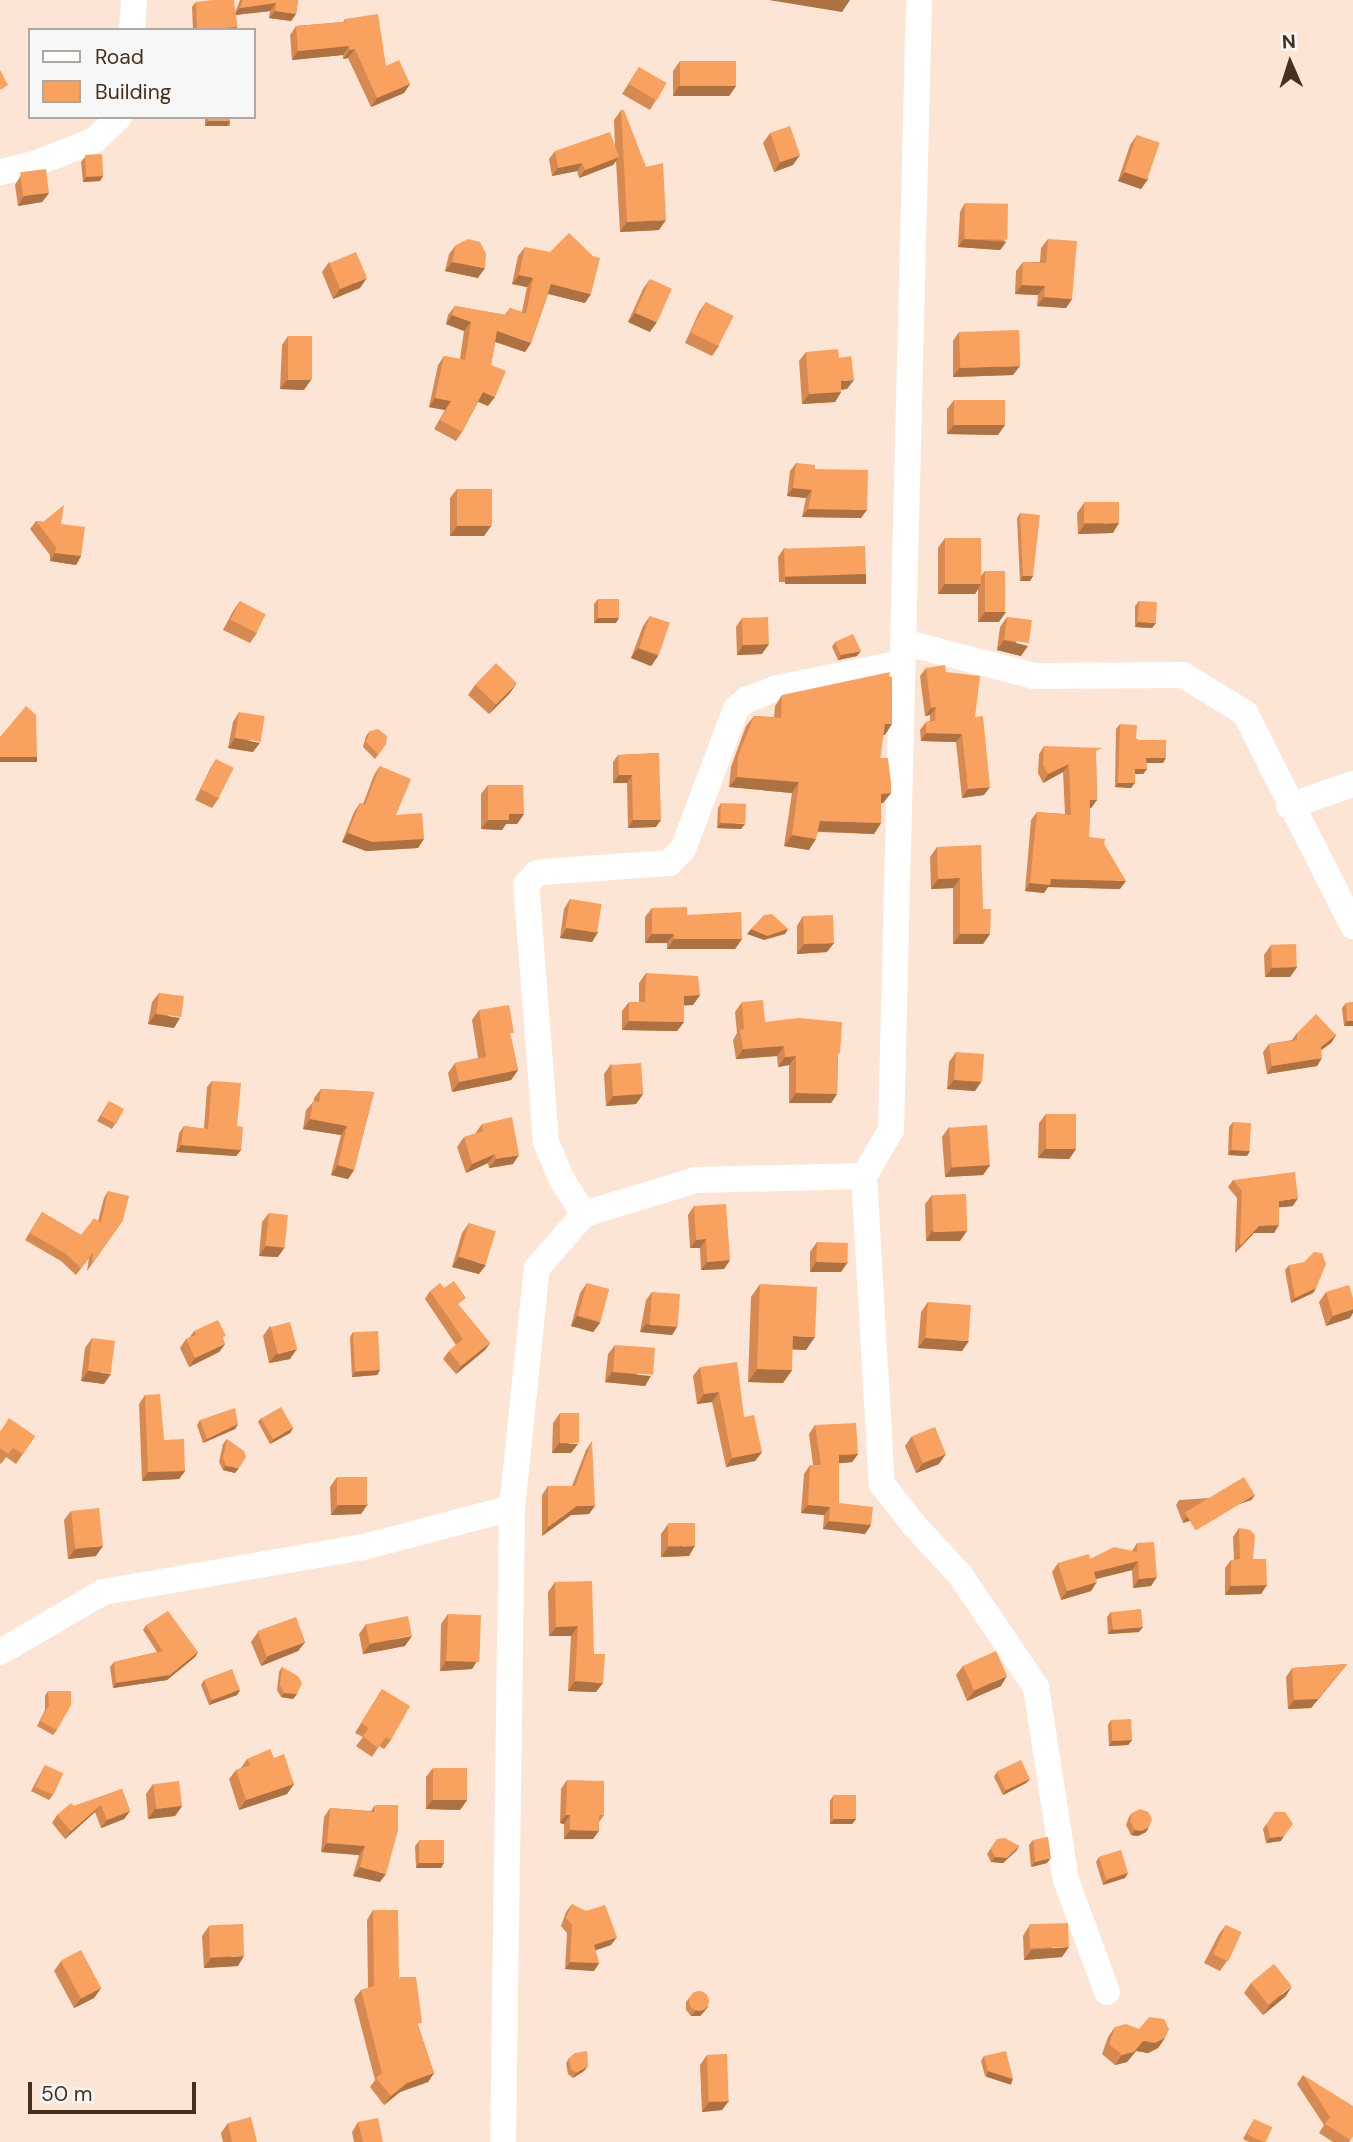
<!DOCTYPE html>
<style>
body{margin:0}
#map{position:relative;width:1353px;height:2142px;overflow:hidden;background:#fde5d6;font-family:"DM Sans",sans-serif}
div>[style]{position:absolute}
.minor>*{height:26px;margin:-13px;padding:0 13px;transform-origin:13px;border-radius:13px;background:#fff}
.wall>*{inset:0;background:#d68a52;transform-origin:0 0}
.shaded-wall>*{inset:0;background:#ae7142;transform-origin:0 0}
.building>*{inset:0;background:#f9a15f;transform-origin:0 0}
.round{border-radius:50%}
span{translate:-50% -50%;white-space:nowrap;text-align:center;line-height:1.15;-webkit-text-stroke:7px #f7f7f7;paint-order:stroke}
.legend{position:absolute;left:28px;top:28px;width:228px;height:91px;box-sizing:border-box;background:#f7f7f7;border:2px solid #b0a7a1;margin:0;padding:9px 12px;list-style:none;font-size:21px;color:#463020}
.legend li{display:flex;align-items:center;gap:14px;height:35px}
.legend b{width:35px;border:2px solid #b0a7a1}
.north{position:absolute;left:1255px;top:28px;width:70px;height:70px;-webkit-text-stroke:5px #f7f7f7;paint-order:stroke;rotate:357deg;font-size:19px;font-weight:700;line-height:28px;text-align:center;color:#463020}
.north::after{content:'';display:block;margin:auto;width:24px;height:32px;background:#463020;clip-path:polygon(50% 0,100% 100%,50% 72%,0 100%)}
.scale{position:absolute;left:28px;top:2082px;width:168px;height:32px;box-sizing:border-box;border:4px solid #463020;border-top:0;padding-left:9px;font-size:21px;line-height:24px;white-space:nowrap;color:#463020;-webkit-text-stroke:5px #f7f7f7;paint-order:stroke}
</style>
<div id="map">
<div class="minor">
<i style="left:132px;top:30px;width:30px;rotate:-86deg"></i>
<i style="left:0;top:172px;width:35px;rotate:-13deg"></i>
<i style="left:34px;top:164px;width:66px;rotate:-21.5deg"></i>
<i style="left:95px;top:140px;width:33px;rotate:-44deg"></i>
<i style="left:903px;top:642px;width:135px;rotate:14.5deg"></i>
<i style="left:1034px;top:676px;width:149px;rotate:-0.4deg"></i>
<i style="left:1183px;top:675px;width:73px;rotate:31.5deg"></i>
<i style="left:1245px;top:713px;width:239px;rotate:63.1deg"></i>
<i style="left:1289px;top:806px;width:68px;rotate:-19deg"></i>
<i style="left:864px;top:1176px;width:309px;rotate:86.7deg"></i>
<i style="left:882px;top:1484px;width:52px;rotate:52deg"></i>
<i style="left:914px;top:1525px;width:69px;rotate:47.3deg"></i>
<i style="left:961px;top:1576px;width:134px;rotate:56deg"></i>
<i style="left:1036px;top:1687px;width:195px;rotate:81.2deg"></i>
<i style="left:1066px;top:1880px;width:119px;rotate:69.9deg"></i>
<i style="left:584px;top:1214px;width:40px;rotate:-122.9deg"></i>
<i style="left:562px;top:1180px;width:41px;rotate:-112.8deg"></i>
<i style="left:546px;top:1142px;width:258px;rotate:-94.4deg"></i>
<i style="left:526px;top:885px;width:15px;rotate:-48deg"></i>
<i style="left:536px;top:874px;width:6px;rotate:-18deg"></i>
<i style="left:542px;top:872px;width:127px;rotate:-4.1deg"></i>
<i style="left:669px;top:863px;width:20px;rotate:-45deg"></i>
<i style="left:683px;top:849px;width:150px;rotate:-69.3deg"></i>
<i style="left:736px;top:709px;width:13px;rotate:-42deg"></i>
<i style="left:746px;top:700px;width:34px;rotate:-21deg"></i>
<i style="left:778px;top:688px;width:126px;rotate:-11.5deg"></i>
<i style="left:0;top:1652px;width:119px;rotate:-30.2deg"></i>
<i style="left:103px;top:1592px;width:265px;rotate:-9.8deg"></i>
<i style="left:364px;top:1547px;width:153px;rotate:-14.8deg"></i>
<i style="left:503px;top:2142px;width:634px;rotate:-89.19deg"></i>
<i style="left:512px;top:1508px;width:241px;rotate:-84.1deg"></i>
<i style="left:537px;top:1268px;width:72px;rotate:-49deg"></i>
<i style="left:584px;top:1214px;width:117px;rotate:-16.9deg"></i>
<i style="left:696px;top:1180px;width:168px;rotate:-1.4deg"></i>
<i style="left:864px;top:1176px;width:53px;rotate:-59.6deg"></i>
<i style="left:891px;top:1130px;width:1130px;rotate:-88.58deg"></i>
</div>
<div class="wall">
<i style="clip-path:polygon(240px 0,298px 0,296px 14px,291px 21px,269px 18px,270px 11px,236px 15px,237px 27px,235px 30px,193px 30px,192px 7px,196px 2px,235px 13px)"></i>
<i style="clip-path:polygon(345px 19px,386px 66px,410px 84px,404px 93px,371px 107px,348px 58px,343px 59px,343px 55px,292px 60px,290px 35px,296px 26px,343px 22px)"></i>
<i style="clip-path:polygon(680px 61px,736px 86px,729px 96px,673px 96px,673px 71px)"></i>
<i style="clip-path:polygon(639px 67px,656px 100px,650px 110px,622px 94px)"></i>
<i style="clip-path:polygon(621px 110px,659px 230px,620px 232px,616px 161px,613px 165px,579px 178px,577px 171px,552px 176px,549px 159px,555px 151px,615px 147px,614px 120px)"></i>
<i style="left:205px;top:117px;width:25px;height:9px"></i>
<i style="clip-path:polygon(770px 133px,793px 165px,774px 172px,763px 143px)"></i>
<i style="clip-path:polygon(1137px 135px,1148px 179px,1141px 189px,1118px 181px,1130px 145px)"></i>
<i style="clip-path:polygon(85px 157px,103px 176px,100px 181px,83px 182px,81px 162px)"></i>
<i style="clip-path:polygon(21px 175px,49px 193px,42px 202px,18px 206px,15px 185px)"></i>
<i style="clip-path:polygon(965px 203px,1006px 242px,1000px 250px,958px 247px,960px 212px)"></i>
<i style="clip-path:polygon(1048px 239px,1072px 299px,1066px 308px,1037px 306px,1038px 295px,1015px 294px,1016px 271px,1023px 262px,1040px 262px,1041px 248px)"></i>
<i style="clip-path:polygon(456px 245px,478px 278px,445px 271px,449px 254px)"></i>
<i style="clip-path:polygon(525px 247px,585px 303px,548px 294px,531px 343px,525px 352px,495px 342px,491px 365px,488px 406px,478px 402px,462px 432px,456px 441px,434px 429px,445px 410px,429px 407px,438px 365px,444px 356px,460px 359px,464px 331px,446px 324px,448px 315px,455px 306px,505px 315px,510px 308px,522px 312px,527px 287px,512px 284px,518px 256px)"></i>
<i style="clip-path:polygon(329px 262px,360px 288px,333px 299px,322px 272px)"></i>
<i style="clip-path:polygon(650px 279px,650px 332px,628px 322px,643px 289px)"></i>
<i style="clip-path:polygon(706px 302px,719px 346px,712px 356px,685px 343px,699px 312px)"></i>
<i style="clip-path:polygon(959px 332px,1013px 375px,953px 377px,953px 341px)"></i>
<i style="clip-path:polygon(288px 336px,304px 390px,280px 389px,282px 345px)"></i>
<i style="clip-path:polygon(806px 352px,839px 358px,847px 389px,841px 390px,841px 392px,835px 402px,802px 404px,799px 361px)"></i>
<i style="clip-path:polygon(954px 400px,998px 435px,947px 434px,947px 409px)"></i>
<i style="clip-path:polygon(796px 463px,815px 469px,861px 518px,802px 517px,806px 498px,787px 496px,790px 471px)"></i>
<i style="clip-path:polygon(457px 489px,491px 526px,484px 536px,450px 536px,450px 498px)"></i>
<i style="clip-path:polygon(1084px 503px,1113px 533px,1078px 534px,1077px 513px)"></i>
<i style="clip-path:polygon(1020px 513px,1033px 576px,1030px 581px,1020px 581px,1017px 518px)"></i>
<i style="clip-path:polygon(36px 521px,61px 524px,81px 556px,76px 565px,50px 561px,50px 555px,30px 529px)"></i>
<i style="clip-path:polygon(945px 538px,981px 576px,985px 571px,999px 622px,978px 622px,978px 589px,975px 594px,938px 594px,938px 548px)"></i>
<i style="clip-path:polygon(784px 548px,866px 574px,860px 582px,779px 582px,778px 557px)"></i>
<i style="clip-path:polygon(598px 599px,616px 623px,594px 623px,594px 604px)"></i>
<i style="clip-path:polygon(240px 601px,257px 633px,250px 643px,223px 630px,233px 611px)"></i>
<i style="clip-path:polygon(1139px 601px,1152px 628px,1135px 627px,1135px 606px)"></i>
<i style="clip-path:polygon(650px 616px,658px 656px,651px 666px,631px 658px,643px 626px)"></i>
<i style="clip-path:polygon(1007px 617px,1021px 656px,997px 650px,1000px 627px)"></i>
<i style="clip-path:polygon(742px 618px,762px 654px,737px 655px,736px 627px)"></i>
<i style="clip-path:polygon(835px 642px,857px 656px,838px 660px,832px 647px)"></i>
<i style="clip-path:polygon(926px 668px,946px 672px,975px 717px,984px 795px,962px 798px,956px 742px,921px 741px,920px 730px,926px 722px,930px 721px,930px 715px,925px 716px,920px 676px)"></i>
<i style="clip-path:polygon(475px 685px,510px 693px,489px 714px,468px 695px)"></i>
<i style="clip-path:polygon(782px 695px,885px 735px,883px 735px,880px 758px,891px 793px,883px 803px,881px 803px,881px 823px,874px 834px,818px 832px,809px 850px,784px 846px,792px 793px,729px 787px,731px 767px,746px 726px,754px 716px,774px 717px,775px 706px)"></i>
<i style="clip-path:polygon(239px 712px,253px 752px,228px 748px,233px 722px)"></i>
<i style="clip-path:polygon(1120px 724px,1163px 763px,1146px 763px,1147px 769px,1143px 774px,1135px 774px,1131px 788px,1115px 787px,1116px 729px)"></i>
<i style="clip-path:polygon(370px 731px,386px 744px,375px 759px,363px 747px,366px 736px)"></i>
<i style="clip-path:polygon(1044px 746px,1096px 756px,1097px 800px,1091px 808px,1090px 808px,1089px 837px,1104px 844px,1120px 889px,1048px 887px,1044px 893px,1025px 891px,1031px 820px,1037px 812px,1065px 814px,1063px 772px,1043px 783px,1038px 773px,1039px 754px)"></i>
<i style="clip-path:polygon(659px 753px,656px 827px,628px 828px,627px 783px,613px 783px,613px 762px,618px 755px)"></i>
<i style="clip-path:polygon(216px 759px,219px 798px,212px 808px,195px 800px,210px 769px)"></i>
<i style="clip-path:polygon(380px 766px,396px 815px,418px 848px,366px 851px,342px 842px,354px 812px,360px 803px,363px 804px,374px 775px)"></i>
<i style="clip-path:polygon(488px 785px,524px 814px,517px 824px,506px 824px,502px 830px,481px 829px,481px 794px)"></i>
<i style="clip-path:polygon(721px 803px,741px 829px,717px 828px,718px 808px)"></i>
<i style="clip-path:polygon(937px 847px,983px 909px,990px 934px,983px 944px,953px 944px,953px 888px,931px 889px,930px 857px)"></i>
<i style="clip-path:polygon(570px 899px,598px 932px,592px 942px,560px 938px,564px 909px)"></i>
<i style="clip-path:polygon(652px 908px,687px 915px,742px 939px,735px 949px,667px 949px,667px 943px,645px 943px,645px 917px)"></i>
<i style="clip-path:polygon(803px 916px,827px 952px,797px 954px,797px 926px)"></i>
<i style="clip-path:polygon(1271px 945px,1297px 967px,1290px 977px,1265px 977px,1264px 955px)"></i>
<i style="clip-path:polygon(646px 973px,700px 995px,693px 1005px,684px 1005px,684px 1022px,677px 1031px,622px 1030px,622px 1011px,629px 1002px,639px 1002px,639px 983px)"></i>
<i style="clip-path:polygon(159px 993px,174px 1028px,148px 1024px,152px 1002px)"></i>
<i style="clip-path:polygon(742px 1002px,765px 1022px,838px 1057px,837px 1094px,831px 1103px,789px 1103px,789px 1065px,778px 1067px,777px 1056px,736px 1059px,733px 1040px,737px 1033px,735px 1012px)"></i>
<i style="clip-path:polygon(1353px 1002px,1353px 1026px,1344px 1026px,1342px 1008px,1346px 1003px)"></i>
<i style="clip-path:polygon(479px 1010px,511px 1037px,518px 1070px,511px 1080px,452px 1092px,448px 1073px,455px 1063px,478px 1058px,472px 1020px)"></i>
<i style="clip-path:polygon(1297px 1033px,1336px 1035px,1331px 1043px,1321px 1050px,1317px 1066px,1267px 1074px,1263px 1052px,1269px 1044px,1292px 1040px)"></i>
<i style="clip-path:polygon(956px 1052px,975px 1091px,947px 1089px,949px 1062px)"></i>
<i style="clip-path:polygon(611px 1064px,643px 1094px,636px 1104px,606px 1106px,604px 1074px)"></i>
<i style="clip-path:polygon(212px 1081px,237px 1126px,241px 1150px,236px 1156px,176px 1152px,179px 1133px,184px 1126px,204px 1129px,207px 1087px)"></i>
<i style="clip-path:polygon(321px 1089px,374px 1092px,354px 1170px,348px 1179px,331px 1175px,341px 1135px,303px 1129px,306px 1110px,314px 1101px,314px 1098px)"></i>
<i style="clip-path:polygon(109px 1101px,115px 1124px,112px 1129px,97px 1121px)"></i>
<i style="clip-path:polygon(1046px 1114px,1076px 1149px,1069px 1159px,1038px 1158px,1039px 1123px)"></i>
<i style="clip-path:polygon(1233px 1122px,1247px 1156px,1228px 1155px,1229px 1127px)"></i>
<i style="clip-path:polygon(482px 1124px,513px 1164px,489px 1168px,488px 1163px,466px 1173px,457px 1147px,464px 1137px,475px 1134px)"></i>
<i style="clip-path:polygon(949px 1127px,990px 1165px,983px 1175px,945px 1177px,942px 1137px)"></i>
<i style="clip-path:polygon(1233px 1180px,1293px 1206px,1279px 1207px,1274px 1233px,1254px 1233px,1235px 1253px,1237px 1198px,1228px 1187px)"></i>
<i style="clip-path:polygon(108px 1191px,123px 1220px,87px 1271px,89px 1258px,76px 1275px,61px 1261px,25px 1240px,42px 1212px,81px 1235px,98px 1221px,104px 1198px)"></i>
<i style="clip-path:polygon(932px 1195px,960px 1241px,926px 1241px,925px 1204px)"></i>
<i style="clip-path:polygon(694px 1206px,730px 1260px,724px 1269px,701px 1270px,700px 1248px,690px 1248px,688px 1215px)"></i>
<i style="clip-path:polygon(269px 1213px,278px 1257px,259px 1256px,262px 1222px)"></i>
<i style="clip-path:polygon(469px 1223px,479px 1274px,452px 1267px,462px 1233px)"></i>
<i style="clip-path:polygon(817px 1242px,841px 1272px,810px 1272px,810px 1252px)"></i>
<i style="clip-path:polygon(1289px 1265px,1316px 1288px,1313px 1293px,1291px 1303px,1285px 1270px)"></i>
<i style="clip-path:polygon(587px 1283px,600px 1323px,593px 1332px,571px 1326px,580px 1293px)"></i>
<i style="clip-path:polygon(760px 1284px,806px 1350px,792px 1349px,792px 1370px,783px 1383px,748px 1382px,751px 1297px)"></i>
<i style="clip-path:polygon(430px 1291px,460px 1307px,490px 1343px,485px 1350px,456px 1374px,443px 1359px,449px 1351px,456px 1345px,425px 1299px)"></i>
<i style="clip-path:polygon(652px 1292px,677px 1327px,672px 1335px,640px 1332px,646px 1300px)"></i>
<i style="clip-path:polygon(1326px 1292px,1350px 1318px,1326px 1326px,1319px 1302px)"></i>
<i style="clip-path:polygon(928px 1302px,962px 1351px,918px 1348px,921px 1312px)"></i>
<i style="clip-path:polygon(270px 1326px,290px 1359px,269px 1363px,263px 1336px)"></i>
<i style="clip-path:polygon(194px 1331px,225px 1344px,219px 1352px,189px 1367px,180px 1348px,186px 1339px,190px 1337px)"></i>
<i style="clip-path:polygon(353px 1332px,380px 1370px,377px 1375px,352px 1377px,350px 1337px)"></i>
<i style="clip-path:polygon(92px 1338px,104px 1384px,81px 1381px,85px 1348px)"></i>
<i style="clip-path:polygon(615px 1345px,645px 1386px,605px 1382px,608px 1354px)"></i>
<i style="clip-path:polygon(700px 1367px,744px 1417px,762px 1452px,755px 1461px,726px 1467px,712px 1402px,697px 1404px,693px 1376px)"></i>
<i style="clip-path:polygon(145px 1395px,164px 1440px,185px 1471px,179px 1479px,142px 1481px,139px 1404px)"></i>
<i style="clip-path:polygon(560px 1413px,571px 1453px,552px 1453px,553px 1423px)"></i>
<i style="clip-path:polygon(261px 1418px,293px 1428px,290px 1433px,270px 1444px,258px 1422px)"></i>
<i style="clip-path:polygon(200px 1420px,238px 1424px,235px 1429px,203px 1443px,197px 1425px)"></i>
<i style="clip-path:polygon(815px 1425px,858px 1454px,852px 1462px,839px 1463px,839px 1503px,871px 1525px,865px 1534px,823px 1529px,824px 1515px,801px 1513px,804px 1474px,810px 1465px,813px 1465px,809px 1434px)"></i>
<i style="clip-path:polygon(0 1431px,35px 1436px,16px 1464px,6px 1457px,1px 1464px,0 1463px)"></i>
<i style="clip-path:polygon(912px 1436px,939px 1464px,916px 1473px,905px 1446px)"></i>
<i style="clip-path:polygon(227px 1439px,235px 1473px,223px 1470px,219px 1462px,223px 1444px)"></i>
<i style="clip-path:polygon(592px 1441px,589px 1514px,571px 1515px,542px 1536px,542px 1495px,548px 1486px,572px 1486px,586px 1450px)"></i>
<i style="clip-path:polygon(337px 1477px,361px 1514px,331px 1515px,330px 1487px)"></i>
<i style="clip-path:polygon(1255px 1495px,1251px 1500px,1183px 1523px,1176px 1505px,1179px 1500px)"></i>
<i style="clip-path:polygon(71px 1511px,96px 1556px,68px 1559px,64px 1520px)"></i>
<i style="clip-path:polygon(668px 1524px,689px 1556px,661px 1557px,661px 1534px)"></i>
<i style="clip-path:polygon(1239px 1528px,1253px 1559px,1261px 1594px,1225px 1595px,1225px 1568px,1231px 1560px,1234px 1560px,1233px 1537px)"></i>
<i style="clip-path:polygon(1137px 1543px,1151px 1586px,1133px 1588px,1132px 1570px,1096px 1579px,1091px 1591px,1061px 1600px,1052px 1572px,1058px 1563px,1090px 1559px,1132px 1551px)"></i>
<i style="clip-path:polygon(555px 1582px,594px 1654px,596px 1692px,568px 1691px,571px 1636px,549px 1636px,548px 1592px)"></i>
<i style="clip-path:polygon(1111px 1612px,1139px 1632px,1108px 1634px,1107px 1617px)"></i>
<i style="clip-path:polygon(448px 1614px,472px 1669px,440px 1671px,441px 1624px)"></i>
<i style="clip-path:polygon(366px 1624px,405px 1646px,363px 1654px,359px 1634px)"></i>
<i style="clip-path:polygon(146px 1625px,198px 1652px,195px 1657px,167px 1680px,113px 1688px,110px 1667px,114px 1662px,157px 1652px,143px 1630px)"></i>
<i style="clip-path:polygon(258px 1632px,305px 1642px,298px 1651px,261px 1666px,251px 1642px)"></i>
<i style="clip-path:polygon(1347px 1664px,1311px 1708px,1288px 1709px,1286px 1677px,1292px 1668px)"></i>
<i style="clip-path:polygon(963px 1666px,1001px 1686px,967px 1701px,956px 1675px)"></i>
<i style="clip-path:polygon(282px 1667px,297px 1694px,293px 1699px,281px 1697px,277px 1690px,279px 1672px)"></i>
<i style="clip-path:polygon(204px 1680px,240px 1690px,237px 1695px,209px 1705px,201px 1685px)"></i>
<i style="clip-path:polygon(382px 1689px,391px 1740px,384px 1749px,379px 1746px,372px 1757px,356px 1746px,363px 1737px,355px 1733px)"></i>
<i style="clip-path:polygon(48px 1691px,57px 1730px,53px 1735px,37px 1726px,45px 1710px,45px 1696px)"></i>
<i style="clip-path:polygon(1111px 1720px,1132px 1740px,1128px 1745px,1109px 1746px,1108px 1725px)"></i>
<i style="clip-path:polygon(247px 1759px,294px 1784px,287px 1794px,239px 1810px,229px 1779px,236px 1770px,241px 1768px)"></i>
<i style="clip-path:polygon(45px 1765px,53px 1795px,49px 1800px,31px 1791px)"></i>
<i style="clip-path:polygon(433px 1768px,467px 1800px,460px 1810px,426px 1809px,426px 1777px)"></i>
<i style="clip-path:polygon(997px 1772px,1030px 1779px,1026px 1783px,1003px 1795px,994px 1777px)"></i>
<i style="clip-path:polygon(567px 1780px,604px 1815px,599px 1822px,593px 1839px,564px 1839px,564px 1824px,560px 1823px,561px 1789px)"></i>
<i style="clip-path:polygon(153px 1784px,182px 1806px,175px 1816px,148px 1819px,146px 1794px)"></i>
<i style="clip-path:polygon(122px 1789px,130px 1811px,124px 1819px,101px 1828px,95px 1812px,65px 1839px,52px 1823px,57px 1815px,74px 1806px)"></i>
<i style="clip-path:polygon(833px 1796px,856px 1819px,852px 1824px,830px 1824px,830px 1801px)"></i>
<i style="clip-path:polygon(375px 1805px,380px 1882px,353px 1876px,359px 1855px,321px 1852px,324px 1817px,330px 1808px,371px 1811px)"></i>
<i style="clip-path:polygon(1275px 1812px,1281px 1841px,1266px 1843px,1263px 1829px)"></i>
<i style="clip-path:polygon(1132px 1813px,1146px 1832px,1138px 1836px,1131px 1835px,1126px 1825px,1129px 1817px)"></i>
<i style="clip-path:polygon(997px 1839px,1019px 1846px,1016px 1851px,1003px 1863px,991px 1862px,987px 1854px)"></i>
<i style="clip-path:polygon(1033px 1840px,1047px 1863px,1031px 1867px,1029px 1845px)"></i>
<i style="clip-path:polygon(419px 1841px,441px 1868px,416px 1868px,415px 1846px)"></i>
<i style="clip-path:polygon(1099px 1857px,1128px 1873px,1125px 1878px,1103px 1885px,1096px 1862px)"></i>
<i style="clip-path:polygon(572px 1904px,611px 1945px,595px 1950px,599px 1963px,594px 1971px,565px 1969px,567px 1933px,561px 1926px,566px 1912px)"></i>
<i style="clip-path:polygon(373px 1910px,419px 2028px,434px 2073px,428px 2082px,400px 2092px,384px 2105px,370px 2087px,375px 2080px,354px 1999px,361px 1990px,368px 1988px,367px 1920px)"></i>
<i style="clip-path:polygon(1226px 1925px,1227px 1961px,1220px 1971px,1204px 1963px,1219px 1934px)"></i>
<i style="clip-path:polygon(209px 1926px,238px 1966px,204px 1968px,202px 1936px)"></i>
<i style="clip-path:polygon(1029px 1926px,1062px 1957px,1024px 1960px,1023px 1936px)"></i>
<i style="clip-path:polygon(61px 1961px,101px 1988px,94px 1998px,74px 2008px,54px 1971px)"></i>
<i style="clip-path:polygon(1251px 1983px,1286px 1996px,1263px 2015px,1244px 1993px)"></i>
<i style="clip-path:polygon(690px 1997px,705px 2011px,700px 2016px,691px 2016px,686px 2010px,686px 2002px)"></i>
<i style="clip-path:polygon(1115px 2027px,1165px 2038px,1158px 2048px,1148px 2053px,1136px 2051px,1127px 2062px,1115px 2065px,1102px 2054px,1108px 2037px)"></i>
<i style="clip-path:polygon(707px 2055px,722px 2110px,702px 2112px,700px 2065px)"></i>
<i style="clip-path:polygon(984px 2056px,1013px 2079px,1010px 2084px,985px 2076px,981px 2061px)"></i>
<i style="clip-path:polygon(569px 2058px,584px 2071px,573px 2078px,568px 2074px,566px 2063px)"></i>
<i style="clip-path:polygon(1303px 2075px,1353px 2136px,1349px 2142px,1333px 2142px,1319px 2133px,1324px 2125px,1297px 2084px)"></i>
<i style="clip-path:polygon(1254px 2119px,1265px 2142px,1249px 2142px,1243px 2139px)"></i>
<i style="clip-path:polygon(358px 2122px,383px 2142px,354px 2142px,352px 2132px)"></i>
<i style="clip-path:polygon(228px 2123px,257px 2142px,223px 2142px,221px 2133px)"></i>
</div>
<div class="shaded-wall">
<i style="clip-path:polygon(769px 0,850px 0,842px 12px)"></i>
<i style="clip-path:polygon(276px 3px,270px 11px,234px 15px,240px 8px)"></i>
<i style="clip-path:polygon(275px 11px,296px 14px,291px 21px,269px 18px)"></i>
<i style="clip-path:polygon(237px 27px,235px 30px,202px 30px)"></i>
<i style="clip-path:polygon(349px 46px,343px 55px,292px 60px,298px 51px)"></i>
<i style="clip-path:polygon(355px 49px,348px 58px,343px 59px,350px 50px)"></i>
<i style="clip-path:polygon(410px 84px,404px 93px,371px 107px,377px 98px)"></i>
<i style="clip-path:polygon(679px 86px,736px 86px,729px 96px,673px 96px)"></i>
<i style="clip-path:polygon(208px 121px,230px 121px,227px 126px,205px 126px)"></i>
<i style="clip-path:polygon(800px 155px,793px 165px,774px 172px,780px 162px)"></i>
<i style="clip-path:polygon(619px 157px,613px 165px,579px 178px,585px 170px)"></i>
<i style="clip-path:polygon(582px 163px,577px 171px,552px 176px,558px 168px)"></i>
<i style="clip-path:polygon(1125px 172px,1148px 179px,1141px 189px,1118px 181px)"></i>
<i style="clip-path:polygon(103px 176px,100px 181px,83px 182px,86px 177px)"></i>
<i style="clip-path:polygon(49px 193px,42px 202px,18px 206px,24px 196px)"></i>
<i style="clip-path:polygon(666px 220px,659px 230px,620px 232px,627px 222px)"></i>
<i style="clip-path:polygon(964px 239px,1006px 242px,1000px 250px,958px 247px)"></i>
<i style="clip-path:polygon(452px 262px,485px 268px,478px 278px,445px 271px)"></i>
<i style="clip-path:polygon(519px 275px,533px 278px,527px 287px,512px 284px)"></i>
<i style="clip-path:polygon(367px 278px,360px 288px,333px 299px,340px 289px)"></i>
<i style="clip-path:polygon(551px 284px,591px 294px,585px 303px,545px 293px)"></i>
<i style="clip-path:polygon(1022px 285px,1045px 286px,1038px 295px,1015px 294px)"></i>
<i style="clip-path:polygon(1044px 297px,1072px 299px,1066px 308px,1037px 306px)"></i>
<i style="clip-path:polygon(635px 313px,657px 322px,650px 332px,628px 322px)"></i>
<i style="clip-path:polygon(452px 315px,471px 322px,464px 331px,446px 324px)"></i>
<i style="clip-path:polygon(497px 331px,531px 343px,525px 352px,490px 340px)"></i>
<i style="clip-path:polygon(1020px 366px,1013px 375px,953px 377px,959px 368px)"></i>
<i style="clip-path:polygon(287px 380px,311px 380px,304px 390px,280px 389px)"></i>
<i style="clip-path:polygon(854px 380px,847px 389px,834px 390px,841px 381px)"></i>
<i style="clip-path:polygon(483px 392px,495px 397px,488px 406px,477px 401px)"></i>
<i style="clip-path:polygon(841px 392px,835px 402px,802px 404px,809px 394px)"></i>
<i style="clip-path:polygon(435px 398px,451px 401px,445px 410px,429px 407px)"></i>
<i style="clip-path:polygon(954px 425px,1005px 425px,998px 435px,947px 434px)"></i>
<i style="clip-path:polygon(793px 488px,812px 490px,806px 498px,787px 496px)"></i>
<i style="clip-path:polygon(808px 509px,867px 510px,861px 518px,802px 517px)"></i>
<i style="clip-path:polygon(1119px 523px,1113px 533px,1078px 534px,1085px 524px)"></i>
<i style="clip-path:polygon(457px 526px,491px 526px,484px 536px,450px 536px)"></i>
<i style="clip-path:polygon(55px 553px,81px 556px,76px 565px,50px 561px)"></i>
<i style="left:785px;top:574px;width:81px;height:10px"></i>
<i style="clip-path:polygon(1023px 576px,1033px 576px,1030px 581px,1020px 581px)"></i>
<i style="clip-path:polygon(945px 584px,981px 584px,975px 594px,938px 594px)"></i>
<i style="clip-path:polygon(985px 612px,1006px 612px,999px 622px,978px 622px)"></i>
<i style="clip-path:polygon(598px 618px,619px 618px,616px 623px,594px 623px)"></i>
<i style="clip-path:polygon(1138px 622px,1156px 623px,1152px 628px,1135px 627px)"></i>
<i style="clip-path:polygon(1004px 640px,1028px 646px,1021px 656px,997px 650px)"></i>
<i style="clip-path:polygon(769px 644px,762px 654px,737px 655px,743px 645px)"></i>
<i style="clip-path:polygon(638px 648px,658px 656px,651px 666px,631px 658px)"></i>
<i style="clip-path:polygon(861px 651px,857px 656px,838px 660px,841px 655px)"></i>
<i style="clip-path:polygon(517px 683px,510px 693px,489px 714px,496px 704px)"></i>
<i style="clip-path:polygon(936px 707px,930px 715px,925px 716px,931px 708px)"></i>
<i style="clip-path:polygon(885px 724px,892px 724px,885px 735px,877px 734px)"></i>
<i style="clip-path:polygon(926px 733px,962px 734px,956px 742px,921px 741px)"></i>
<i style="clip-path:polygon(235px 738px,260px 743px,253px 752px,228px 748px)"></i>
<i style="left:0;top:757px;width:37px;height:5px"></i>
<i style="clip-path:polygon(1146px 758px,1166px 758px,1163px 763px,1143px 763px)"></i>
<i style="clip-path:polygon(1069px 764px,1063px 772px,1043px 783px,1048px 774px)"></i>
<i style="clip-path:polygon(1135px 769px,1147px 769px,1143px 774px,1132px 774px)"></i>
<i style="clip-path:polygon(619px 775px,632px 775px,627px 783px,613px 783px)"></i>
<i style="clip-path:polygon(737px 777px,799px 782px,792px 793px,729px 787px)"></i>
<i style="clip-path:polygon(1118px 783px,1135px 783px,1131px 788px,1115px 787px)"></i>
<i style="clip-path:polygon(990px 787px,984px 795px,962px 798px,968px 789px)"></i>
<i style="clip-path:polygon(891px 793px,883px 803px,874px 804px,881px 794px)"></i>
<i style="clip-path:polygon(1090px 800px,1097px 800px,1091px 808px,1085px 808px)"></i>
<i style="clip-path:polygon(509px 814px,524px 814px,517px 824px,506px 824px,502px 830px,481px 829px,488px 820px)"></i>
<i style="clip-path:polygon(633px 820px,661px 820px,656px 827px,628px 828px)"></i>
<i style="clip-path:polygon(820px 821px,881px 823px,874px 834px,812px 831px)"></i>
<i style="clip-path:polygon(720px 823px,745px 824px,741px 829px,717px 828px)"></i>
<i style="clip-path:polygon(348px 833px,424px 839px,418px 848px,366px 851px,342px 842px)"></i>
<i style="clip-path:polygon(792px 835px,816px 839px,809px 850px,784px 846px)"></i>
<i style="clip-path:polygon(960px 878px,953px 888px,931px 889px,938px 879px)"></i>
<i style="clip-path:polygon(1051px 879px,1126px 881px,1120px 889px,1048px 887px,1044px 893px,1025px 891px,1030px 883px)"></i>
<i style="clip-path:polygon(567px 928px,598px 932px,592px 942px,560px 938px)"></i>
<i style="clip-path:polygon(751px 929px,788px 929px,785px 934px,764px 940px,747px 934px)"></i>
<i style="clip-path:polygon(652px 934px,674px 934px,667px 943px,645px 943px)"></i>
<i style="clip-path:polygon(960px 934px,990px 934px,983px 944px,953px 944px)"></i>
<i style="clip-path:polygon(674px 939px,742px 939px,735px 949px,667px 949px)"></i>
<i style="clip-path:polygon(834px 943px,827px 952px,797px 954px,804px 944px)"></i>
<i style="clip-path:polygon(1297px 967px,1290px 977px,1265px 977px,1272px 968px)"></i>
<i style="clip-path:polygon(700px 995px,693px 1005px,678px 1006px,684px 996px)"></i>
<i style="clip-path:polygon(155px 1014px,180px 1018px,174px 1028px,148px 1024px)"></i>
<i style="clip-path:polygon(629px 1021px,684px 1022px,677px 1031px,622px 1030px)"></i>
<i style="clip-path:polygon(1347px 1021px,1353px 1021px,1353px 1026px,1344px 1026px)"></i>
<i style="clip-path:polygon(1336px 1035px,1331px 1043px,1316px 1054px,1321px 1047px)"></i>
<i style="clip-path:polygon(784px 1046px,777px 1056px,736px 1059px,743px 1049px)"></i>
<i style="clip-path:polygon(796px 1056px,789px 1065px,778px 1067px,785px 1057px)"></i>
<i style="clip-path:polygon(1322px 1058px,1317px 1066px,1267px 1074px,1272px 1066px)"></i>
<i style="clip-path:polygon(518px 1070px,511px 1080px,452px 1092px,459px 1082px)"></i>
<i style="clip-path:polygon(954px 1080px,982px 1081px,975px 1091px,947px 1089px)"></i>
<i style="clip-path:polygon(796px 1093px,837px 1094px,831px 1103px,789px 1103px)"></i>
<i style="clip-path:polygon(643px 1094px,636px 1104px,606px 1106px,613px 1096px)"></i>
<i style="clip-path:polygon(310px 1119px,347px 1126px,341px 1135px,303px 1129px)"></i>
<i style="clip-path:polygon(181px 1145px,241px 1150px,236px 1156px,176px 1152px)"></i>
<i style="clip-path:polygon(1045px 1149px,1076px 1149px,1069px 1159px,1038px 1158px)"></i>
<i style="clip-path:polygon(1231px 1150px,1250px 1151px,1247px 1156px,1228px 1155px)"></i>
<i style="clip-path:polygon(495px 1154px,488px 1163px,466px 1173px,472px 1164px)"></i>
<i style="clip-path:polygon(519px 1155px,513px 1164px,489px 1168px,496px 1159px)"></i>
<i style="clip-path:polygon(338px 1165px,354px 1170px,348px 1179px,331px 1175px)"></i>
<i style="clip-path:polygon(990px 1165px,983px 1175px,945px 1177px,952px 1167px)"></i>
<i style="clip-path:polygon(1298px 1198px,1293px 1206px,1274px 1208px,1279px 1201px)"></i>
<i style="clip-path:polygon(1279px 1225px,1274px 1233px,1254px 1233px,1235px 1253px,1240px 1246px,1259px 1226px)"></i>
<i style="clip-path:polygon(932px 1231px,967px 1231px,960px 1241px,926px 1241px)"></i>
<i style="clip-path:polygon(706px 1239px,700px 1248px,690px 1248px,696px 1240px)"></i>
<i style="clip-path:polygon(266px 1246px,285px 1247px,278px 1257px,259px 1256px)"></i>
<i style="clip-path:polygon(459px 1257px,486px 1265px,479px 1274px,452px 1267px)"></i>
<i style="clip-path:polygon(730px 1260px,724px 1269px,701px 1270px,707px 1262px)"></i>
<i style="clip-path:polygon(816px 1262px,848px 1262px,841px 1272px,810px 1272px)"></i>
<i style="clip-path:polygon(1316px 1288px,1313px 1293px,1291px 1303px,1295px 1298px)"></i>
<i style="clip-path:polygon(1353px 1309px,1353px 1313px,1350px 1318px,1326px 1326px,1333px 1316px)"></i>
<i style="clip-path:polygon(577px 1316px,600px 1323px,593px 1332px,571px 1326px)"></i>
<i style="clip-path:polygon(646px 1324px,677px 1327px,672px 1335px,640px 1332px)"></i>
<i style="clip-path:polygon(793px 1336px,815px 1337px,806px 1350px,784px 1349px)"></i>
<i style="clip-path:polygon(925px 1338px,969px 1341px,962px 1351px,918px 1348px)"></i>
<i style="clip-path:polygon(490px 1343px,485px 1350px,456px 1374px,461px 1366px)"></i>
<i style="clip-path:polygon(225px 1344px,219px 1352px,189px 1367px,195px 1358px)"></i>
<i style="clip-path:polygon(297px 1349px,290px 1359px,269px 1363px,276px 1354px)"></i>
<i style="clip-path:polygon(757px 1369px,792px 1370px,783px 1383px,748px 1382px)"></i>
<i style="clip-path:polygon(380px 1370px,377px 1375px,352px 1377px,355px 1372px)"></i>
<i style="clip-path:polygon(88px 1371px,111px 1374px,104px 1384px,81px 1381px)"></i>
<i style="clip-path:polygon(612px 1372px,651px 1376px,645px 1386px,605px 1382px)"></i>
<i style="clip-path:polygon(719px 1392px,712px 1402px,697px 1404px,704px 1394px)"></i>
<i style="clip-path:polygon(238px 1424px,235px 1429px,203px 1443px,207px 1439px)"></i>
<i style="clip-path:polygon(293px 1428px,290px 1433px,270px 1444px,274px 1439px)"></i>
<i style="clip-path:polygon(559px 1443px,578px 1444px,571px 1453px,552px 1453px)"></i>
<i style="clip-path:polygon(762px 1452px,755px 1461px,726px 1467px,732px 1458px)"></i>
<i style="clip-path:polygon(858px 1454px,852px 1462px,833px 1464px,839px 1455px)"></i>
<i style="clip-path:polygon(946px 1454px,939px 1464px,916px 1473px,923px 1463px)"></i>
<i style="clip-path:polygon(226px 1466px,239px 1468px,235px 1473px,223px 1470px)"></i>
<i style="clip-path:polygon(185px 1471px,179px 1479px,142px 1481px,148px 1472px)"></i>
<i style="clip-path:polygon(1255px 1495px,1251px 1500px,1183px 1523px,1186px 1518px)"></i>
<i style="clip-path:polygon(368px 1504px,361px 1514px,331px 1515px,338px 1505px)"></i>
<i style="clip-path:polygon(808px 1505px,830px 1507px,824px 1515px,801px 1513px)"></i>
<i style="clip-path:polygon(577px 1506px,595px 1506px,589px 1514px,571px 1515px,542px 1536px,548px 1527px)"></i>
<i style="clip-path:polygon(829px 1521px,871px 1525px,865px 1534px,823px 1529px)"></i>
<i style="clip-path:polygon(103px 1546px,96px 1556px,68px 1559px,75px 1549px)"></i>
<i style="clip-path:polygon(695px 1546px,689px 1556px,661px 1557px,668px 1547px)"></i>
<i style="clip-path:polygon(1138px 1561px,1132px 1570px,1088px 1581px,1094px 1572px)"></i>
<i style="clip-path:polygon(1157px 1577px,1151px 1586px,1133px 1588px,1139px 1579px)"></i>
<i style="clip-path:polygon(1097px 1582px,1091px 1591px,1061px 1600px,1067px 1591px)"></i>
<i style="clip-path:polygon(1267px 1585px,1261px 1594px,1225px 1595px,1231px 1586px)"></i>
<i style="clip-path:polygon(578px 1626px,571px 1636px,549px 1636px,556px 1627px)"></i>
<i style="clip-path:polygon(1143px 1627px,1139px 1632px,1108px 1634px,1112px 1629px)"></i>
<i style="clip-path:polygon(412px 1636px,405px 1646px,363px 1654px,370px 1644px)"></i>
<i style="clip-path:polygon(305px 1642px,298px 1651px,261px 1666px,268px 1656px)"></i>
<i style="clip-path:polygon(198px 1652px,195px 1657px,167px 1680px,113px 1688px,116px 1683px)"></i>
<i style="clip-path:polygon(478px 1660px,472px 1669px,440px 1671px,446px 1661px)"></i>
<i style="clip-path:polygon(1347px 1664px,1311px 1708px,1288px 1709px,1294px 1700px)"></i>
<i style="clip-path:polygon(1007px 1676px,1001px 1686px,967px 1701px,974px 1691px)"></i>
<i style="clip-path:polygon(575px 1681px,603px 1683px,596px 1692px,568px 1691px)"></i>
<i style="clip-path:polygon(240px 1690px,237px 1695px,209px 1705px,212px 1700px)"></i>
<i style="clip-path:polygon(284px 1693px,297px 1694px,293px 1699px,281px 1697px)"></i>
<i style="clip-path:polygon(1132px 1740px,1128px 1745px,1109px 1746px,1112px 1741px)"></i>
<i style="clip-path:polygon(1030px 1779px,1026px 1783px,1003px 1795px,1006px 1790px)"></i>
<i style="clip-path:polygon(294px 1784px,287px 1794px,239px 1810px,246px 1800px)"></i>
<i style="clip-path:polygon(432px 1800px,467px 1800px,460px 1810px,426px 1809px)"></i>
<i style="clip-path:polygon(101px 1805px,95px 1812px,65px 1839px,71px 1831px)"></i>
<i style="clip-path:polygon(182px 1806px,175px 1816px,148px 1819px,155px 1809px)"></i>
<i style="clip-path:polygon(130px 1811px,124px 1819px,101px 1828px,107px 1820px)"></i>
<i style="clip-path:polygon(566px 1815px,570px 1815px,564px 1824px,560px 1823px)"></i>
<i style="clip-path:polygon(834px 1819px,856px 1819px,852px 1824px,830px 1824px)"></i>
<i style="clip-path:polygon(1149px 1827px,1146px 1832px,1138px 1836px,1131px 1835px,1135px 1830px)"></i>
<i style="clip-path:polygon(570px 1830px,599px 1831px,593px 1839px,564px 1839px)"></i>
<i style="clip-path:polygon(1284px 1836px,1281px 1841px,1266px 1843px,1270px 1838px)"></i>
<i style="clip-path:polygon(327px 1843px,365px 1846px,359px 1855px,321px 1852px)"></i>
<i style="clip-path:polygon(1019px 1846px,1016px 1851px,1003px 1863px,991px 1862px,995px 1857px)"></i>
<i style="clip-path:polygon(1051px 1858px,1047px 1863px,1031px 1867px,1035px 1862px)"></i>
<i style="clip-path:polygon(419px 1863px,444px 1863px,441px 1868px,416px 1868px)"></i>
<i style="clip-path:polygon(360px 1867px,386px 1874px,380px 1882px,353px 1876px)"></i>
<i style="clip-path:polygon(1128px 1873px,1125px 1878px,1103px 1885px,1107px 1880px)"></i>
<i style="clip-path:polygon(617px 1937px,611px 1945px,588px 1953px,594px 1945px)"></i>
<i style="clip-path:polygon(1069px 1947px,1062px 1957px,1024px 1960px,1031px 1950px)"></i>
<i style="clip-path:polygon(244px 1956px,238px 1966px,204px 1968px,211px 1958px)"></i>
<i style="clip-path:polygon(570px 1962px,599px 1963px,594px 1971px,565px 1969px)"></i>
<i style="clip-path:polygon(1292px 1986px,1286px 1996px,1263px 2015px,1270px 2005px)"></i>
<i style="clip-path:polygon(101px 1988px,94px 1998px,74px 2008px,81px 1998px)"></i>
<i style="clip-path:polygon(709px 2006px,700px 2016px,691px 2016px,695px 2011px)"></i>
<i style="clip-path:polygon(1165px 2038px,1158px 2048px,1148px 2053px,1136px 2051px,1127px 2062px,1115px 2065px,1122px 2055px,1143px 2041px)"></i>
<i style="clip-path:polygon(588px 2066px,584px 2071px,573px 2078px,576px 2073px)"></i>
<i style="left:988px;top:2071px;width:26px;height:6px;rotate:18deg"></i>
<i style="clip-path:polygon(434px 2073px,428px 2082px,400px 2092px,384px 2105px,391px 2096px,407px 2083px)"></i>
<i style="clip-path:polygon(729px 2101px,722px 2110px,702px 2112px,709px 2102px)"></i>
</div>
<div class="building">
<i style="clip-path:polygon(213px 0,234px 0,237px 27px,197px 30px,196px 2px)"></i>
<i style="clip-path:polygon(243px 0,298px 0,296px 14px,275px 11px,276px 3px,240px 8px)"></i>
<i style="clip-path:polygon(378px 14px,386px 66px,399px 60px,410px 84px,377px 98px,355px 49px,350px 50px,349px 46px,298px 51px,296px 26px,345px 22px,345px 19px)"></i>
<i style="left:680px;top:61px;width:56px;height:25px"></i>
<i style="left:639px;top:67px;width:32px;height:20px;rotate:30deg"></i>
<i style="clip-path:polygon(0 70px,8px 85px,0 90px)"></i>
<i style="clip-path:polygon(621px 110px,624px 110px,646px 167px,663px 163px,666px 220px,627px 222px)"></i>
<i style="left:208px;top:117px;width:22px;height:4px"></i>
<i style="left:790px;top:126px;width:31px;height:21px;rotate:71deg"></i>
<i style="clip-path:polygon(610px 132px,619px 157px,585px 170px,582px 163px,558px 168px,555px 151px)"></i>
<i style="left:1137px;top:135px;width:24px;height:39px;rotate:19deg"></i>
<i style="left:102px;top:154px;width:22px;height:17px;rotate:87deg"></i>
<i style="left:46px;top:169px;width:24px;height:26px;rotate:83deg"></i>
<i style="left:965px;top:203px;width:43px;height:36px;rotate:1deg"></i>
<i style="clip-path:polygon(569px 233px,593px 256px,600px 258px,591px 294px,551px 284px,531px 343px,497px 331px,491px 365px,506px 371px,495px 397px,483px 392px,462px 432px,440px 420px,451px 401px,435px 398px,444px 356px,465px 360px,471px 322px,452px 315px,455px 306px,507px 315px,510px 308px,526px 314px,533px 278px,519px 275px,525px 247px,550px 252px)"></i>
<i style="clip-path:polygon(468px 239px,480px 242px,486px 254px,485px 268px,452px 262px,456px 245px)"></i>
<i style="clip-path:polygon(1048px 239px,1077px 241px,1072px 299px,1044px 297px,1045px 286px,1022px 285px,1023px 262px,1046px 263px)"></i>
<i style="left:356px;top:252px;width:28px;height:29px;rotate:67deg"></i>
<i style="left:650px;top:279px;width:24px;height:37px;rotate:24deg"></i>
<i style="left:706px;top:302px;width:31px;height:34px;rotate:27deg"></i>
<i style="left:1019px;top:330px;width:36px;height:60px;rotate:88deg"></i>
<i style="left:288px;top:336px;width:24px;height:44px"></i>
<i style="clip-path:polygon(838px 349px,839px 358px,851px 356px,854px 380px,841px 381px,841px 392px,809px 394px,806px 352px)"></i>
<i style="left:954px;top:400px;width:51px;height:25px"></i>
<i style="clip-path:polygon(796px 463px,815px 465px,815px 469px,868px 470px,867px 510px,808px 509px,812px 490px,793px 488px)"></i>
<i style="left:457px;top:489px;width:35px;height:37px"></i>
<i style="left:1119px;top:502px;width:21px;height:35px;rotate:90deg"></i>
<i style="clip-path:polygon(64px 505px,61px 524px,85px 527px,81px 556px,55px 553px,56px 547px,36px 521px,43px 522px)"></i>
<i style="clip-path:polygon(1020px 513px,1040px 515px,1033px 576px,1023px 576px)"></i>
<i style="left:945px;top:538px;width:36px;height:46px"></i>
<i style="left:865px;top:546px;width:28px;height:81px;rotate:88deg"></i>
<i style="left:985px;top:571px;width:20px;height:41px"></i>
<i style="left:598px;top:599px;width:21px;height:19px"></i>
<i style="left:240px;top:601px;width:29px;height:21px;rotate:27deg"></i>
<i style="left:1139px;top:601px;width:18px;height:21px;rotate:3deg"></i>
<i style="left:650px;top:616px;width:21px;height:34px;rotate:19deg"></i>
<i style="left:768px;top:617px;width:27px;height:26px;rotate:88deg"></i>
<i style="left:1007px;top:617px;width:25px;height:23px;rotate:7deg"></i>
<i style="clip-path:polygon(853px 634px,861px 651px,841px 655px,835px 642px)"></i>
<i style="left:496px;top:663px;width:29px;height:30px;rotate:44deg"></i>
<i style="clip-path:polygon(945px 665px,946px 672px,980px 676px,975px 717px,983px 716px,990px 787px,968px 789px,962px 734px,926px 733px,926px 722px,935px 721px,936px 707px,931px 708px,926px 668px)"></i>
<i style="clip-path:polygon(890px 672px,889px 676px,892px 677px,892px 724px,885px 724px,880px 758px,888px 758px,891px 783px,891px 793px,881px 794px,881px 823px,820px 821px,816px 839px,792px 835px,799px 782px,737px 777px,738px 756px,754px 716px,781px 718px,782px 695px)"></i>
<i style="clip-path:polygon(26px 706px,36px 715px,37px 757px,0 757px,0 737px)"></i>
<i style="left:239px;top:712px;width:26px;height:26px;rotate:9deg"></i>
<i style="clip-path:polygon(1120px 724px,1137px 725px,1136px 740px,1166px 740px,1166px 758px,1146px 758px,1147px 769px,1135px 769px,1135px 783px,1118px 783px)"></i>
<i style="clip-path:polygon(378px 729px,387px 736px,386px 744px,378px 754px,366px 742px,370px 731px)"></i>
<i style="clip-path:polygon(1044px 746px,1102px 748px,1096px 751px,1097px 800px,1090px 800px,1089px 837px,1105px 839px,1104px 844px,1126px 881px,1051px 879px,1050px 885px,1030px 883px,1037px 812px,1071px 815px,1069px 764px,1048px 774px,1043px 765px)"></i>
<i style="clip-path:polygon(659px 753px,661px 820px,633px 820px,632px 775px,619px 775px,618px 755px)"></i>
<i style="left:216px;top:759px;width:20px;height:34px;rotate:27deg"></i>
<i style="clip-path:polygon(380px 766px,411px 779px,396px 815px,422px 813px,424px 839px,372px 842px,348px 833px,360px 803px,365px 805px)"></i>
<i style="clip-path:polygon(488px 785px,523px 785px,524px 814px,509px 814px,509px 820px,488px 820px)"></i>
<i style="left:721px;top:803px;width:25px;height:20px;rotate:2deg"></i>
<i style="clip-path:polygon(981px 845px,983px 909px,991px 909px,990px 934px,960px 934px,960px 878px,938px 879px,937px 847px)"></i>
<i style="left:570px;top:899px;width:32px;height:29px;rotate:9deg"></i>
<i style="clip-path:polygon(687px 907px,687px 915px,741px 912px,742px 939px,674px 939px,674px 934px,652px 934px,652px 908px)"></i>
<i style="clip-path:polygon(772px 914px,788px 929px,767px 936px,751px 929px,764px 915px)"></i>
<i style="left:833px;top:915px;width:28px;height:30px;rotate:88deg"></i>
<i style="left:1296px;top:944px;width:23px;height:25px;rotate:88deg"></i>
<i style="clip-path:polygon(646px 973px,698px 976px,700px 995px,684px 996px,684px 1022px,629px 1021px,629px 1002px,645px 1002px)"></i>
<i style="left:159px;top:993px;width:25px;height:21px;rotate:7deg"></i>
<i style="clip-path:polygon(763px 1000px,765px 1022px,798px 1018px,842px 1022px,840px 1054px,838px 1053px,837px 1094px,796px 1093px,796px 1056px,785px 1057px,784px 1046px,743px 1049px,740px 1030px,744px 1029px,742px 1002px)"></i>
<i style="clip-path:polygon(1353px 1002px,1353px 1021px,1347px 1021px,1346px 1003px)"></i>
<i style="clip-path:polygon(509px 1005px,514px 1033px,510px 1033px,518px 1070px,459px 1082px,455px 1063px,486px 1057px,479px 1010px)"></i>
<i style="clip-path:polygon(1316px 1014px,1336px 1035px,1321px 1047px,1322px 1058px,1272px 1066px,1269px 1044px,1297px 1040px,1297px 1033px)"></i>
<i style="left:956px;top:1052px;width:28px;height:28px;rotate:4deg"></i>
<i style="left:641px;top:1063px;width:31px;height:30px;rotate:86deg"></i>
<i style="clip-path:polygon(212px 1081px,241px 1083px,237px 1126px,243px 1127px,241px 1150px,181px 1145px,184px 1126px,208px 1129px)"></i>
<i style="clip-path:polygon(321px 1089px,374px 1092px,354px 1170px,338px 1165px,347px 1126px,310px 1119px,313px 1101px,319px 1102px)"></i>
<i style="left:109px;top:1101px;width:17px;height:17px;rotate:28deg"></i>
<i style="left:1046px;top:1114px;width:30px;height:35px"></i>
<i style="clip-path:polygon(512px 1117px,519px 1155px,496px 1159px,495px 1154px,472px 1164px,464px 1137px,483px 1131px,482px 1124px)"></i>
<i style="left:1233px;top:1122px;width:18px;height:28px;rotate:3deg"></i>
<i style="left:987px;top:1125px;width:40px;height:38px;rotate:86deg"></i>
<i style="clip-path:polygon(1295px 1172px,1298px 1198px,1279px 1201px,1279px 1225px,1259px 1226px,1240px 1246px,1242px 1191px,1233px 1180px)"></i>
<i style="clip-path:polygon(108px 1191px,129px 1196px,123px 1220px,92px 1264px,93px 1252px,81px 1268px,66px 1254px,30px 1233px,42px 1212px,81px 1235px,94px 1218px,101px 1223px)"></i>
<i style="left:966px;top:1194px;width:37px;height:34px;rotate:88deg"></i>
<i style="clip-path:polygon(726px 1204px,730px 1260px,707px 1262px,706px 1239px,696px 1240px,694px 1206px)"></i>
<i style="left:269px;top:1213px;width:19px;height:33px;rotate:6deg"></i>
<i style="left:469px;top:1223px;width:28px;height:35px;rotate:17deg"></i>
<i style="left:817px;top:1242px;width:31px;height:20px;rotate:2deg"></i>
<i style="clip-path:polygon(1314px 1252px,1322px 1253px,1326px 1264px,1316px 1288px,1295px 1298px,1289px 1265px,1304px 1262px)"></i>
<i style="clip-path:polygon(454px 1281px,466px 1298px,458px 1304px,490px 1343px,461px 1366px,449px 1351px,463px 1339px,430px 1291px,440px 1283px,444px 1288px)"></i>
<i style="left:587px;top:1283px;width:23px;height:34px;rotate:15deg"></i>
<i style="clip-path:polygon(760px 1284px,817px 1287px,815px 1337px,793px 1336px,792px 1370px,757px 1369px)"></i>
<i style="clip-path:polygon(1349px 1285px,1353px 1298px,1353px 1309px,1333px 1316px,1326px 1292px)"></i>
<i style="left:652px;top:1292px;width:28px;height:33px;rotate:4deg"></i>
<i style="left:928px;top:1302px;width:43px;height:36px;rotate:4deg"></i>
<i style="clip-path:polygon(218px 1320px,226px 1336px,223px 1337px,225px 1344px,195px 1358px,186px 1339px,196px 1335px,194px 1331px)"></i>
<i style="left:290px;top:1322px;width:28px;height:20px;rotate:75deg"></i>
<i style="left:378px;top:1331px;width:39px;height:25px;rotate:87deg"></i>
<i style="left:92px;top:1338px;width:23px;height:33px;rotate:7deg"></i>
<i style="left:615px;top:1345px;width:40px;height:27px;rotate:4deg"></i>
<i style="clip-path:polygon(737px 1362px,744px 1417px,754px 1415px,762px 1452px,732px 1458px,719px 1392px,704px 1394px,700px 1367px)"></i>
<i style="clip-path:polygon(160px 1394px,164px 1440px,184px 1439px,185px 1471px,148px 1472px,145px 1395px)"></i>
<i style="left:281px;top:1407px;width:24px;height:23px;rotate:60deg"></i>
<i style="clip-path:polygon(235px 1408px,238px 1424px,207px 1439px,200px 1420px)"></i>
<i style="left:560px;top:1413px;width:19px;height:30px"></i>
<i style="clip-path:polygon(9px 1418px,35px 1436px,23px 1454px,13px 1448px,8px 1454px,0 1448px,0 1432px)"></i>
<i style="clip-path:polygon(856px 1423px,858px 1454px,839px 1455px,839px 1503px,873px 1507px,871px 1525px,829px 1521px,830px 1507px,808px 1505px,810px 1465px,821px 1465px,815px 1425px)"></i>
<i style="left:935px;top:1427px;width:29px;height:25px;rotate:68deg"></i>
<i style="clip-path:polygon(227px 1439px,244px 1451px,246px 1457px,239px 1468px,226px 1466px,223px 1458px)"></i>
<i style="clip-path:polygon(592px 1441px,595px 1506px,577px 1506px,548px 1527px,548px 1486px,575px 1486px)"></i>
<i style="left:337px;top:1477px;width:30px;height:28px"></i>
<i style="left:1244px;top:1477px;width:21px;height:69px;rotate:59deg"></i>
<i style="left:99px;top:1508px;width:38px;height:28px;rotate:84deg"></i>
<i style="left:695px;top:1523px;width:23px;height:27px;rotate:90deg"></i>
<i style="clip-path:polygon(1239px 1528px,1250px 1530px,1255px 1535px,1253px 1559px,1266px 1559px,1267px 1585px,1231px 1586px,1231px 1560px,1240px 1559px)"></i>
<i style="clip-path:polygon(1154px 1542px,1157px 1577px,1139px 1579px,1138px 1561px,1094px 1572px,1097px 1582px,1067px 1591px,1058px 1563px,1089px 1554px,1090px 1559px,1114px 1547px,1137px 1552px,1137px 1543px)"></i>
<i style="clip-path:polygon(592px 1581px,594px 1654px,605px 1654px,603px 1683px,575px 1681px,578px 1626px,556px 1627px,555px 1582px)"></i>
<i style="left:1141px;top:1609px;width:18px;height:30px;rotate:84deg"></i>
<i style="clip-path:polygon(168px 1611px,198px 1652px,170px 1675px,116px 1683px,114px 1662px,163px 1651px,146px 1625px)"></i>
<i style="left:448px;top:1614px;width:33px;height:47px;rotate:2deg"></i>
<i style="left:408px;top:1616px;width:20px;height:43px;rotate:79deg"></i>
<i style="left:296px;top:1617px;width:27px;height:41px;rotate:70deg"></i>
<i style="left:996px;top:1651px;width:27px;height:36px;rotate:66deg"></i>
<i style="clip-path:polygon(1347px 1664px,1318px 1699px,1294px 1700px,1292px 1668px)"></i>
<i style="clip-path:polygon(282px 1667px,298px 1676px,302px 1683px,297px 1694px,284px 1693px,280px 1685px)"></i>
<i style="left:232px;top:1669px;width:22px;height:30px;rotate:69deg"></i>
<i style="clip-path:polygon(382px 1689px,410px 1706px,391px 1740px,386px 1737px,378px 1748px,363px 1736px,369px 1728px,361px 1723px)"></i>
<i style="clip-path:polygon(48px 1691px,71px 1691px,71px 1705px,57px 1730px,40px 1721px,49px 1705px)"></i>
<i style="left:1131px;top:1719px;width:21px;height:20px;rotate:87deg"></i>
<i style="clip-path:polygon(270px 1749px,274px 1758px,284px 1754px,294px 1784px,246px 1800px,236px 1770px,250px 1765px,247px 1759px)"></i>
<i style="left:1021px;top:1760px;width:21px;height:27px;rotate:65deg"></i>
<i style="left:45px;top:1765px;width:20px;height:24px;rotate:24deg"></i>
<i style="left:433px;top:1768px;width:34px;height:32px"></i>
<i style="clip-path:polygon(567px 1780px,604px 1781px,604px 1815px,599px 1815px,599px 1831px,570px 1830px,570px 1815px,566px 1815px)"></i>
<i style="left:179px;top:1781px;width:25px;height:26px;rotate:83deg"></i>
<i style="clip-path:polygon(122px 1789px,130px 1811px,107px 1820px,101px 1805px,71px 1831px,57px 1815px,71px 1803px,74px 1806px)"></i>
<i style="left:856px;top:1795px;width:24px;height:23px;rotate:90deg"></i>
<i style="clip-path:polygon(375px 1805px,398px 1805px,398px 1830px,386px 1874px,360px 1867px,365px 1846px,327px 1843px,330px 1808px,376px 1812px)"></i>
<i style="clip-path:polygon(1140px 1809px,1148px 1812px,1152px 1819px,1149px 1827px,1142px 1831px,1135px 1830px,1130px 1821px,1132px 1813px)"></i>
<i style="clip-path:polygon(1275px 1812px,1285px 1812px,1293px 1824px,1284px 1836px,1270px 1838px,1267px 1824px)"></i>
<i style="clip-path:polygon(1048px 1837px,1051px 1858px,1035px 1862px,1033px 1840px)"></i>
<i style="clip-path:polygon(1005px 1838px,1019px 1846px,1007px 1858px,995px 1857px,991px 1849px,997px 1839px)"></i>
<i style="left:444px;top:1840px;width:23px;height:25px;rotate:90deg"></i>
<i style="left:1121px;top:1850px;width:24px;height:23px;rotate:73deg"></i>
<i style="clip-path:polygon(572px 1904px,586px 1911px,605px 1905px,617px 1937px,594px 1945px,599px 1963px,570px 1962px,572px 1925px,566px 1918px)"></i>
<i style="clip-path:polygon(373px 1910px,398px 1910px,399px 1977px,416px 1977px,422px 2023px,417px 2024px,434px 2073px,407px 2083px,391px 2096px,376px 2078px,382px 2073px,361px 1990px,374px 1986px)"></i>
<i style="left:1068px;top:1923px;width:24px;height:39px;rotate:88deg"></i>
<i style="left:243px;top:1924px;width:32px;height:34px;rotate:88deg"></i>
<i style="left:1226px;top:1925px;width:17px;height:32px;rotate:24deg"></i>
<i style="left:81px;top:1950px;width:43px;height:23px;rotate:62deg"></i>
<i style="left:1274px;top:1964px;width:28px;height:30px;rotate:51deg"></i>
<i class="round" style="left:689px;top:1991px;width:20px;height:20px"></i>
<i style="clip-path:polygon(1149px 2017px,1164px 2019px,1169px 2029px,1165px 2038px,1155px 2043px,1143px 2041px,1134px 2052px,1122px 2055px,1109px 2044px,1115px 2027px,1126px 2024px,1139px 2029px)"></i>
<i style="clip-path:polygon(587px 2051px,588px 2066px,576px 2073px,571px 2069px,569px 2058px,575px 2053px)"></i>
<i style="clip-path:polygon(1006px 2051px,1013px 2079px,988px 2071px,984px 2056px)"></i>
<i style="left:727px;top:2054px;width:47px;height:20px;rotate:88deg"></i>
<i style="clip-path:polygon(1303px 2075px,1353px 2106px,1353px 2136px,1350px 2140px,1325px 2124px,1330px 2117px)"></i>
<i style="clip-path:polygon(251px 2117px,257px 2142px,232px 2142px,228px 2123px)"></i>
<i style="clip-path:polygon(378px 2118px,383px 2142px,363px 2142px,358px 2122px)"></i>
<i style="left:1254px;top:2119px;width:20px;height:17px;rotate:24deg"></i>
</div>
<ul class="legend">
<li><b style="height:9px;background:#fff"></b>Road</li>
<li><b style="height:19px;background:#f9a15f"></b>Building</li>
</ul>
<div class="north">N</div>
<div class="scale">50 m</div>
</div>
